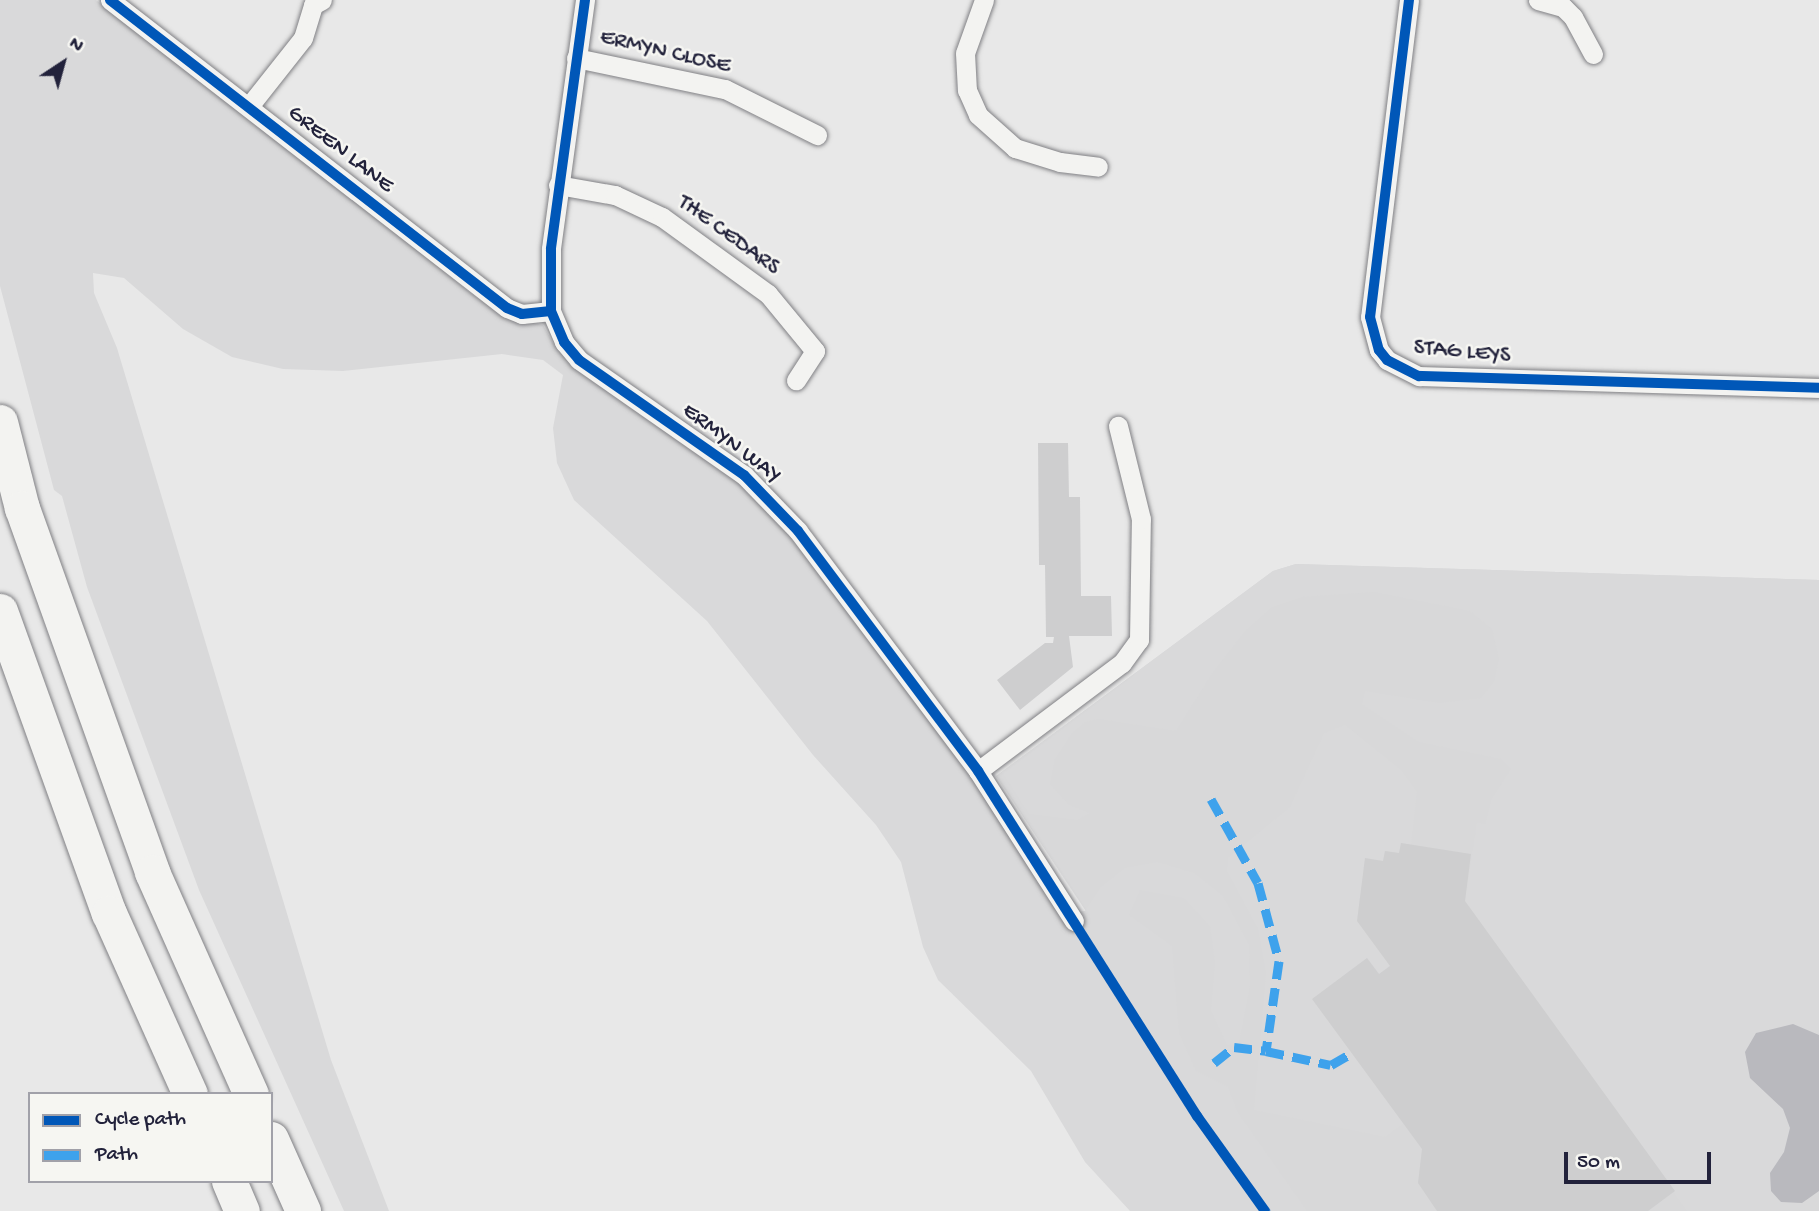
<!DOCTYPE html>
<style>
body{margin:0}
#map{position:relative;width:1819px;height:1211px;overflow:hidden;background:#e8e8e8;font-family:"Gochi Hand",sans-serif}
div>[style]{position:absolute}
.built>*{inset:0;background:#d8d8d9}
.green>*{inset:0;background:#d9d9da}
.water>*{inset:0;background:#b9b9be}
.building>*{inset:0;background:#cececf}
.roads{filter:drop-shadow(0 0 2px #808084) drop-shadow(0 0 2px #808084)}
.minor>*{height:19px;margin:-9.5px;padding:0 9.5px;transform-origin:9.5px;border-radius:9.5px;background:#f3f3f1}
.motorway>*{height:35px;margin:-17.5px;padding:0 17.5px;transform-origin:17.5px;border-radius:17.5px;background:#f3f3f1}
.quiet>*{height:9px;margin-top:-4.5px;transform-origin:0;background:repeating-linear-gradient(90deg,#3ea2ec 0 18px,transparent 0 27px)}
.cycleway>*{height:10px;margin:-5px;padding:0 5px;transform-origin:5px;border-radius:5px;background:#0057b8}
span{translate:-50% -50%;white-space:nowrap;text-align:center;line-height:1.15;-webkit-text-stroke:5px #f6f6f2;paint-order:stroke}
.street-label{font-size:23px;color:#22223b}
.legend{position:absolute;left:28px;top:1092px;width:245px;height:91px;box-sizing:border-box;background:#f6f6f2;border:2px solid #a1a1a9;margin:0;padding:9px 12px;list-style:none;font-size:21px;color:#22223b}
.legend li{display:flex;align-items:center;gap:14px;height:35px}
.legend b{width:35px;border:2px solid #a1a1a9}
.north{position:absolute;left:28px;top:28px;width:70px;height:70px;-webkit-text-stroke:5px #f6f6f2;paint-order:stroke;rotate:36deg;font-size:19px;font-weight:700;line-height:28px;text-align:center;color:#22223b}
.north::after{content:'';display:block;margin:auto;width:24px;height:32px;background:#22223b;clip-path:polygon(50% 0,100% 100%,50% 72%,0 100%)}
.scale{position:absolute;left:1564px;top:1152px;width:147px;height:32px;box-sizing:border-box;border:4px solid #22223b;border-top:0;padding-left:9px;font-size:21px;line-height:24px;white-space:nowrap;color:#22223b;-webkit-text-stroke:5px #f6f6f2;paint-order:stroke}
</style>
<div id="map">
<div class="built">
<i style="clip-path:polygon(1296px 564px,1819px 580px,1819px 1211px,1285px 1211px,996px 776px,1273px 571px)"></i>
</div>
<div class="green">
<i style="clip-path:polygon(0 0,96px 0,238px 106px,469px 292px,505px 317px,543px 325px,553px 343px,580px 369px,765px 500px,982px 787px,1060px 913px,1085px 911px,1101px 887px,1125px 868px,1158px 862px,1194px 873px,1223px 896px,1249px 945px,1250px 986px,1239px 1043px,1227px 1045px,1211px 1011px,1215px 963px,1210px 926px,1184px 898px,1140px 890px,1129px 915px,1172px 946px,1179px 1033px,1196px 1071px,1228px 1087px,1238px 1113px,1307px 1211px,1130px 1211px,1085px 1162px,1031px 1071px,938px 980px,923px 947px,901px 862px,876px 825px,813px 755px,707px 621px,574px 500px,557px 463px,553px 428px,563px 375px,543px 360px,502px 354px,343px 371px,283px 369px,232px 357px,183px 329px,124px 278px,93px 273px,94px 293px,117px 348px,331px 1060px,389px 1211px,344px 1211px,199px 890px,87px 587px,62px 496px,54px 490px,0 286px)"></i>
<i style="clip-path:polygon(1296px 564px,1819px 580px,1819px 1035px,1794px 1024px,1750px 1078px,1783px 1109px,1790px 1128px,1784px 1152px,1770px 1173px,1802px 1203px,1819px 1191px,1819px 1211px,1687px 1211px,1465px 901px,1477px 822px,1485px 824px,1491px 800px,1511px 769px,1501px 759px,1419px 742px,1362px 704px,1365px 691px,1439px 703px,1481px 698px,1494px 682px,1499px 659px,1492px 629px,1470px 611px,1374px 592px,1302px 597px,1272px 607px,1245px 631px,1213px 672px,1176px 731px,1099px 719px,1085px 722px,1072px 733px,1055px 759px,1050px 784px,1069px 805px,1090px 813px,1077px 820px,1029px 814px,1002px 772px,1273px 571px)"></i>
<i style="clip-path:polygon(1345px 725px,1401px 770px,1417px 792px,1411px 845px,1401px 843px,1399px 853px,1385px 851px,1383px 861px,1365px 859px,1357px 921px,1390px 966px,1379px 974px,1367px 958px,1312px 999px,1404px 1123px,1385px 1137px,1254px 1110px,1266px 973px,1258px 929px,1227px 871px,1228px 858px,1290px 807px,1324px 733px)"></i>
</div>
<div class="water">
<i style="clip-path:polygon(1793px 1024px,1819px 1035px,1819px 1191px,1802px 1203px,1781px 1202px,1771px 1191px,1770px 1173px,1784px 1152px,1790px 1128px,1783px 1109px,1750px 1078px,1745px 1052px,1756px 1033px)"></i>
</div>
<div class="building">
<i style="clip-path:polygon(1038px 443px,1068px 443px,1069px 497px,1080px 497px,1081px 596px,1111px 596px,1112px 636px,1069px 636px,1073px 667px,1020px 710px,997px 680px,1045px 643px,1053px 643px,1054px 637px,1046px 637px,1045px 565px,1039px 565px)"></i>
<i style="clip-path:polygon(1401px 843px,1471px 854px,1465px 901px,1675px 1191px,1648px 1211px,1437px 1211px,1418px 1183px,1422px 1149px,1312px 999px,1367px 958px,1379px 974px,1390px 966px,1357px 921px,1365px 858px,1383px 861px,1385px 851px,1399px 853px)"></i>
</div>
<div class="roads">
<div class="minor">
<i style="left:110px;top:0;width:502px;rotate:37.8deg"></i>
<i style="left:507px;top:308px;width:16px;rotate:22deg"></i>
<i style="left:522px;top:314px;width:29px;rotate:-6deg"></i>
<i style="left:585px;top:0;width:251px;rotate:97.8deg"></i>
<i style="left:551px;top:249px;width:62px;rotate:90deg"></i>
<i style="left:551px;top:311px;width:34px;rotate:67deg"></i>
<i style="left:564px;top:342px;width:23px;rotate:50deg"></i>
<i style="left:579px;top:360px;width:201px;rotate:34.9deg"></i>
<i style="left:744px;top:475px;width:78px;rotate:46deg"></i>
<i style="left:798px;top:531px;width:300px;rotate:53.1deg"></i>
<i style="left:978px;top:771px;width:178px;rotate:57.4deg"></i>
<i style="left:984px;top:0;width:56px;rotate:109.7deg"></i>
<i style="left:965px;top:53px;width:37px;rotate:87deg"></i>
<i style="left:967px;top:90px;width:27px;rotate:66deg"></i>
<i style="left:978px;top:115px;width:50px;rotate:41.7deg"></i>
<i style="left:1015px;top:148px;width:47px;rotate:17.3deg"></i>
<i style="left:1060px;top:162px;width:38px;rotate:7deg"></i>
<i style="left:1409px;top:0;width:319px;rotate:97deg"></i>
<i style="left:1370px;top:317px;width:34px;rotate:75deg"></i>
<i style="left:1379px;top:350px;width:13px;rotate:51deg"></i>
<i style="left:1387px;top:360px;width:36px;rotate:27deg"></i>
<i style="left:1419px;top:376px;width:400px;rotate:1.7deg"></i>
<i style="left:1538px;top:0;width:26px;rotate:16deg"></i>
<i style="left:1563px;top:7px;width:14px;rotate:45deg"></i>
<i style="left:1573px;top:17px;width:42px;rotate:61.6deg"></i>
<i style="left:576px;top:58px;width:152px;rotate:11.8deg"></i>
<i style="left:725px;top:89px;width:103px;rotate:26.6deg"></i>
<i style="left:250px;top:105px;width:85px;rotate:-51.7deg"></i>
<i style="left:303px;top:38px;width:34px;rotate:-73deg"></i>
<i style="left:313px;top:5px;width:10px;rotate:-29deg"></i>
<i style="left:558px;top:185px;width:58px;rotate:10deg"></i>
<i style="left:615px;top:195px;width:52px;rotate:25.1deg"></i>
<i style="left:662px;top:217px;width:131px;rotate:36deg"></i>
<i style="left:768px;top:294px;width:74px;rotate:50.5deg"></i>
<i style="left:815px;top:351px;width:35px;rotate:123deg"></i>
<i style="left:978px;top:771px;width:180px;rotate:-36.9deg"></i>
<i style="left:1122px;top:663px;width:29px;rotate:-54deg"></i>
<i style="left:1139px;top:640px;width:121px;rotate:-89.1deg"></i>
<i style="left:1141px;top:519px;width:96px;rotate:-103.9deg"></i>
</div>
<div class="motorway">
<i style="left:0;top:422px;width:89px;rotate:75.7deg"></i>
<i style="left:22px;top:508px;width:387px;rotate:70.3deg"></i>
<i style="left:152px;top:872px;width:243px;rotate:66deg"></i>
<i style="left:0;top:611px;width:321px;rotate:70.2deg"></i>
<i style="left:109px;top:913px;width:198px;rotate:65.9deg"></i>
<i style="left:271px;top:1139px;width:79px;rotate:66deg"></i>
<i style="left:229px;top:1181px;width:33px;rotate:67deg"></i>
</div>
</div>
<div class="quiet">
<i style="left:1211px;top:799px;width:96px;rotate:60.8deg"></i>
<i style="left:1258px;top:883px;width:81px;rotate:74.9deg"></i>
<i style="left:1279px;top:961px;width:91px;rotate:98.2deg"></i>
<i style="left:1266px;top:1051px;width:66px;rotate:12.2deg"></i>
<i style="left:1331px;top:1065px;width:24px;rotate:-30deg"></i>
<i style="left:1214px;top:1063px;width:26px;rotate:-39deg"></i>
<i style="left:1234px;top:1047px;width:32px;rotate:7deg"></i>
</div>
<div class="cycleway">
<i style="left:110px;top:0;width:502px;rotate:37.8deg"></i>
<i style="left:507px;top:308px;width:16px;rotate:22deg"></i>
<i style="left:522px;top:314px;width:29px;rotate:-6deg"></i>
<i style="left:585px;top:0;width:251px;rotate:97.8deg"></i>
<i style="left:551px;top:249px;width:62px;rotate:90deg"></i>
<i style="left:551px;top:311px;width:34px;rotate:67deg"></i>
<i style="left:564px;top:342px;width:23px;rotate:50deg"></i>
<i style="left:579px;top:360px;width:201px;rotate:34.9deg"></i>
<i style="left:744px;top:475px;width:78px;rotate:46deg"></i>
<i style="left:798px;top:531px;width:300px;rotate:53.1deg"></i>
<i style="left:978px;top:771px;width:409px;rotate:57.6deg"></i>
<i style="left:1197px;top:1116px;width:117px;rotate:54.4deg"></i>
<i style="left:1409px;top:0;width:319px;rotate:97deg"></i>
<i style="left:1370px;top:317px;width:34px;rotate:75deg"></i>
<i style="left:1379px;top:350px;width:13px;rotate:51deg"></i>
<i style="left:1387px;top:360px;width:36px;rotate:27deg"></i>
<i style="left:1419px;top:376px;width:400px;rotate:1.7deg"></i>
</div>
<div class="street-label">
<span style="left:665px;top:53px;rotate:13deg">ERMYN CLOSE</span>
<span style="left:340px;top:150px;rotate:38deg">GREEN LANE</span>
<span style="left:728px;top:236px;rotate:36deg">THE CEDARS</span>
<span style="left:1462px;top:353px;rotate:5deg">STAG LEYS</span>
<span style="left:731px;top:444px;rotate:37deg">ERMYN WAY</span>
</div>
<ul class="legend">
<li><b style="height:9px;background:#0057b8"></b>Cycle path</li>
<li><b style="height:9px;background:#3ea2ec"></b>Path</li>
</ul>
<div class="north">N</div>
<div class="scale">50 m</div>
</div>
